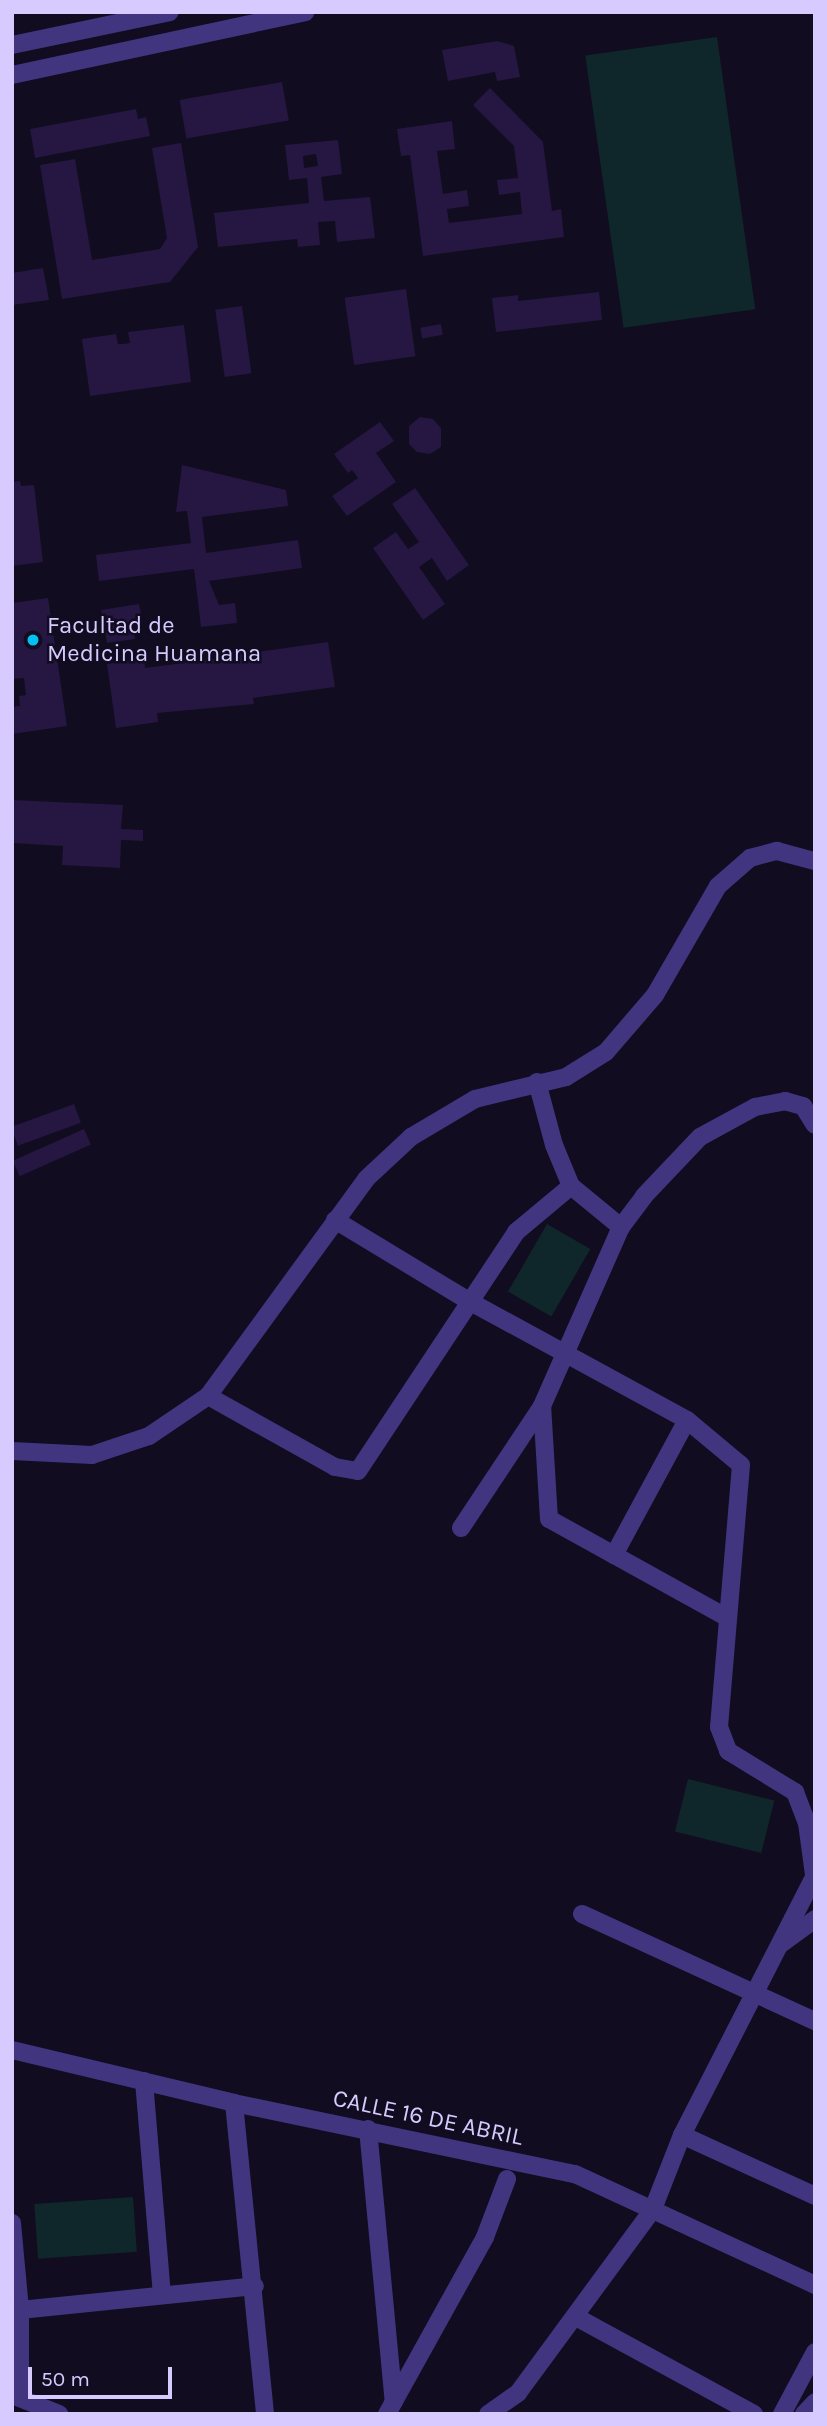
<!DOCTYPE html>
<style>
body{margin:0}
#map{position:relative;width:827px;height:2426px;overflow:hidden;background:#110c1f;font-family:Karla,sans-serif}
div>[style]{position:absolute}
.green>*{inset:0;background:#0f272a;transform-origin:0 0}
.building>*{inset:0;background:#251741;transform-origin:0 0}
.minor>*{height:18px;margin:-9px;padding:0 9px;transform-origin:9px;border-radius:9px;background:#413580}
.dots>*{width:19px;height:19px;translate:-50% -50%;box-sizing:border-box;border:4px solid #110c1f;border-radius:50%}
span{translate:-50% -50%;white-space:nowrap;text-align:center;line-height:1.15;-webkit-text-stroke:5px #110c1f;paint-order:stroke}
.poi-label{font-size:24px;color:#d6caff}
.left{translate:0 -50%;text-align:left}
.street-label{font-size:24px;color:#d6caff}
.frame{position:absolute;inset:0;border:14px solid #d6caff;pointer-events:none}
.scale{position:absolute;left:28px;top:2367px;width:144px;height:32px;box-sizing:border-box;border:4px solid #d6caff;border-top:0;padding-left:9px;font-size:21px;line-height:24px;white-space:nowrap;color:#d6caff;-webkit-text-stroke:5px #110c1f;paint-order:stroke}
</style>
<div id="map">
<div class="green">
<i style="left:717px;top:37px;width:275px;height:133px;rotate:82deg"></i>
<i style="left:547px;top:1224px;width:50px;height:78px;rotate:30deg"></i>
<i style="left:688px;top:1779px;width:89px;height:54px;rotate:14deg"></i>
<i style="left:133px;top:2197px;width:55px;height:99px;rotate:86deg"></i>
</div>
<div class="building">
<i style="clip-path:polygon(497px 41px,514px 46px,520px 77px,497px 81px,495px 72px,448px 81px,442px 50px)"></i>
<i style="left:282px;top:82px;width:39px;height:104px;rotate:80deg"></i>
<i style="clip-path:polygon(490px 88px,543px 142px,552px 211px,561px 209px,564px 237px,423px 256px,410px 155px,401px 156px,397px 129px,452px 121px,455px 149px,437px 151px,443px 194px,467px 190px,469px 206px,447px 209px,449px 223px,522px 214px,520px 192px,499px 195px,497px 180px,518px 178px,514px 146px,473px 105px)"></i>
<i style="clip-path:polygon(136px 109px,138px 119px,146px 117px,150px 136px,35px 158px,30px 129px)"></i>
<i style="clip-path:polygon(evenodd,338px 140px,342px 174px,321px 177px,324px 201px,370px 197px,375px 238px,337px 242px,335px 221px,318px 222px,320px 245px,298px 247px,297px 239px,218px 247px,214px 213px,309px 203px,307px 178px,289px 180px,285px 145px,338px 140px,316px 154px,318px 166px,304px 168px,303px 156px,316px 154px)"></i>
<i style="clip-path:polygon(181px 143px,198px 247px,170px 282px,62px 299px,40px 165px,75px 159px,92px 260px,160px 249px,167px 238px,152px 148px)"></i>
<i style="clip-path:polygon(43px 268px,49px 300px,12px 305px,12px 273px)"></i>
<i style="left:406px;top:289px;width:68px;height:62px;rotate:82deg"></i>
<i style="clip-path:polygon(599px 292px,602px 320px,496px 332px,492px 298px,518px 295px,518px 301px)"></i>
<i style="left:242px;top:306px;width:68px;height:27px;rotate:82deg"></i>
<i style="left:441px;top:324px;width:11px;height:21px;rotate:80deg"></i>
<i style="clip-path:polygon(184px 325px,191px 382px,90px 396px,82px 339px,116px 334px,118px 344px,123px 344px,130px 343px,128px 332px)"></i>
<i style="clip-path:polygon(420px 417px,433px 419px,441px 428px,441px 447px,430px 454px,417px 452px,409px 444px,409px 426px)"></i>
<i style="clip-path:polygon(380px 422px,394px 441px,376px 453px,396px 482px,347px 516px,332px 496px,358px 478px,352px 470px,348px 473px,334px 454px)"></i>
<i style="clip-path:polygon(182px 465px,286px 490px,288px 506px,202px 517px,206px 553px,298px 540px,302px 568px,209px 581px,219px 605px,235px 603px,237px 623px,201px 627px,194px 569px,99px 581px,96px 555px,191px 543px,187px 511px,176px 512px)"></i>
<i style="clip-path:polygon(20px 481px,21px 486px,34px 485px,43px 562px,12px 566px,12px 482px)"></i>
<i style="clip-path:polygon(415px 488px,469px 565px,447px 581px,432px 558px,419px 567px,445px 604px,423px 620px,373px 548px,396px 532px,408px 549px,419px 542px,392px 504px)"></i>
<i style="clip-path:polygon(48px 598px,67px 726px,12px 734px,12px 707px,20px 706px,19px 696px,26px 695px,24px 678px,12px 679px,12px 603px)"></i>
<i style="clip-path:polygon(139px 604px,142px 621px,133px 623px,135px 639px,107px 643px,101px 610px)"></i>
<i style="clip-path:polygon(328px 642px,335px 687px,253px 698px,254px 704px,157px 713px,158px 722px,116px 728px,107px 664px,144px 659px,145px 668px,214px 659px,229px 651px,244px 654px)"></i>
<i style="clip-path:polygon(12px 800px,123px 805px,121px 829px,143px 830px,143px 841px,121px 840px,120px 868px,62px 865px,63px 846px,12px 843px)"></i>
<i style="left:74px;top:1104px;width:20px;height:67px;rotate:70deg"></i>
<i style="left:84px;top:1129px;width:17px;height:78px;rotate:66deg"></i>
</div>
<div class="minor">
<i style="left:12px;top:45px;width:161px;rotate:-11.8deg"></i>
<i style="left:12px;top:75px;width:300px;rotate:-12.1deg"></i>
<i style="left:537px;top:1082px;width:65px;rotate:74.9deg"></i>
<i style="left:554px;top:1145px;width:44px;rotate:67.5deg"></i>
<i style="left:571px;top:1186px;width:65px;rotate:39.4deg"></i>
<i style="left:335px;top:1220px;width:154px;rotate:31.2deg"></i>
<i style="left:467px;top:1300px;width:251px;rotate:28.6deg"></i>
<i style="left:687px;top:1420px;width:70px;rotate:39.8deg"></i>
<i style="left:741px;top:1465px;width:263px;rotate:94.8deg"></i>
<i style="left:719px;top:1727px;width:26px;rotate:69deg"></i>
<i style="left:728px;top:1751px;width:79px;rotate:31.5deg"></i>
<i style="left:795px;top:1792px;width:33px;rotate:69deg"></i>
<i style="left:807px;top:1823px;width:52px;rotate:82.3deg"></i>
<i style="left:208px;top:1396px;width:145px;rotate:29.2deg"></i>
<i style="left:335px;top:1467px;width:23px;rotate:10deg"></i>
<i style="left:358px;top:1471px;width:287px;rotate:-56.5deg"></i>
<i style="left:516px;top:1232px;width:72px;rotate:-39.9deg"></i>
<i style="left:12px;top:1451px;width:80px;rotate:2.9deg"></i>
<i style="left:92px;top:1455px;width:60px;rotate:-18.4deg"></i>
<i style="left:149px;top:1436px;width:71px;rotate:-34.1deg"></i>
<i style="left:208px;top:1396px;width:268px;rotate:-53.9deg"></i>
<i style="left:366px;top:1179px;width:62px;rotate:-43deg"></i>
<i style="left:411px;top:1137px;width:74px;rotate:-30.7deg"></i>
<i style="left:475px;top:1099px;width:94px;rotate:-13.6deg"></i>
<i style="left:566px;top:1077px;width:47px;rotate:-32deg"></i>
<i style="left:606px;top:1052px;width:75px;rotate:-49.3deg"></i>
<i style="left:655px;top:995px;width:126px;rotate:-60deg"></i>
<i style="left:718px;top:886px;width:43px;rotate:-41.2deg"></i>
<i style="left:750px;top:858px;width:28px;rotate:-15deg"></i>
<i style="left:777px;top:851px;width:39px;rotate:15deg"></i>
<i style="left:461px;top:1528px;width:146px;rotate:-56.4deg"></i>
<i style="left:614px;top:1555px;width:153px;rotate:-61.6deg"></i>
<i style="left:726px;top:1617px;width:202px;rotate:-151deg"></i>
<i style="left:549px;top:1519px;width:113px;rotate:-93.5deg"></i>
<i style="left:542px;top:1406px;width:196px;rotate:-66.2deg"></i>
<i style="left:621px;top:1227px;width:39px;rotate:-53deg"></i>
<i style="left:644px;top:1196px;width:81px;rotate:-46.5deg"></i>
<i style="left:700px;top:1137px;width:63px;rotate:-28.6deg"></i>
<i style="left:755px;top:1107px;width:31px;rotate:-11deg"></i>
<i style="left:785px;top:1101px;width:19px;rotate:16deg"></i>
<i style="left:803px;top:1106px;width:22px;rotate:58deg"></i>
<i style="left:582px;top:1914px;width:256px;rotate:24.7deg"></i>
<i style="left:781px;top:1944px;width:42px;rotate:-36.3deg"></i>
<i style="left:12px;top:2050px;width:228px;rotate:13.4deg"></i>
<i style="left:234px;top:2103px;width:348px;rotate:11.8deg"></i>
<i style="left:575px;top:2174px;width:264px;rotate:24.8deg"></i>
<i style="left:144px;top:2081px;width:214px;rotate:85.2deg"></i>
<i style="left:234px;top:2103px;width:313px;rotate:84.3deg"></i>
<i style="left:368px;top:2129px;width:274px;rotate:84.6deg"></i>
<i style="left:682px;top:2135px;width:146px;rotate:24.6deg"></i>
<i style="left:12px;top:2223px;width:87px;rotate:84.7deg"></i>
<i style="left:20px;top:2310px;width:88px;rotate:90deg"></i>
<i style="left:20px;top:2310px;width:236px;rotate:-5.8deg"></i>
<i style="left:576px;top:2317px;width:203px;rotate:28.6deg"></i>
<i style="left:12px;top:2395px;width:51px;rotate:22deg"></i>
<i style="left:387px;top:2414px;width:202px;rotate:-61deg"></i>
<i style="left:485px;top:2237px;width:62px;rotate:-69.2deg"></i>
<i style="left:488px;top:2414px;width:37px;rotate:-35deg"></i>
<i style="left:518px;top:2393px;width:228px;rotate:-53.7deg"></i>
<i style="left:653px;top:2209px;width:79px;rotate:-68.6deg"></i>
<i style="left:682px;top:2135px;width:292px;rotate:-62.9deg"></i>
<i style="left:782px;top:2414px;width:70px;rotate:-62deg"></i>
<i style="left:804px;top:2414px;width:16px;rotate:-47deg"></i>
</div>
<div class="dots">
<i style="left:33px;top:640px;background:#00c0f5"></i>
</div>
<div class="poi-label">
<span class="left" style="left:47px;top:640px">Facultad de<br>Medicina Huamana</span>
</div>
<div class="street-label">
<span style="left:428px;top:2118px;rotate:12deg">CALLE 16 DE ABRIL</span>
</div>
<div class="frame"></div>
<div class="scale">50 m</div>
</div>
